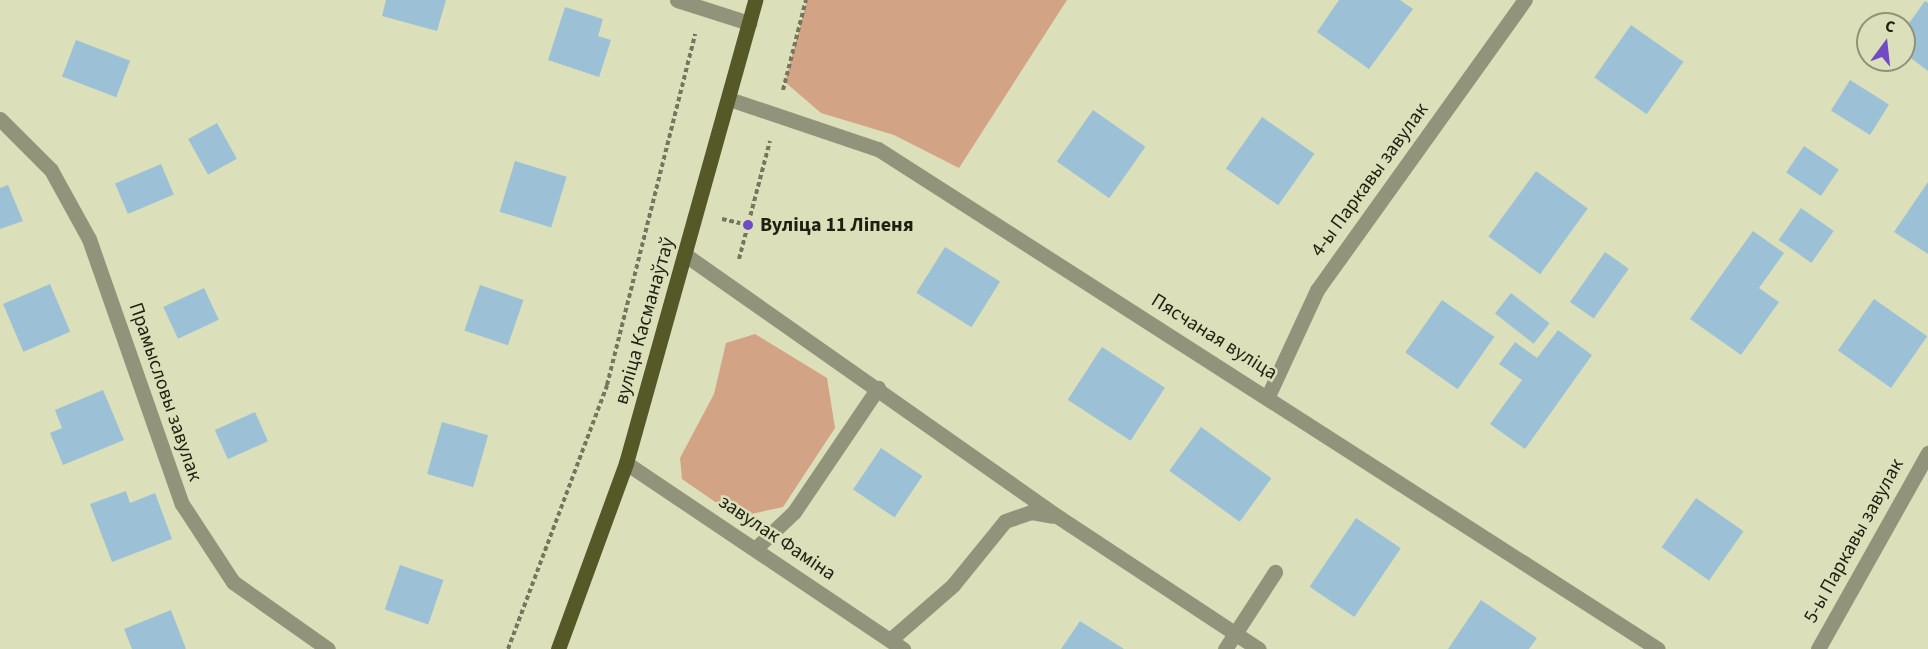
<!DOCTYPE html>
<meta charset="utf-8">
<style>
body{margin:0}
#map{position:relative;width:1928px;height:649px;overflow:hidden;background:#dbe0ba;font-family:"Source Sans 3",sans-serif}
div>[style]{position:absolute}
.green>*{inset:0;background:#d2a385}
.building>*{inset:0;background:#9cc1d7;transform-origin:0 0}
.path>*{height:4px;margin-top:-2px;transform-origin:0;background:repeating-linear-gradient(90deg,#74775e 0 4.5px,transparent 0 7.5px)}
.minor>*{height:15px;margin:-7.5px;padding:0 7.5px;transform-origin:7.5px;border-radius:7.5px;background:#91947a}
.major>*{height:15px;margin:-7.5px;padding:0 7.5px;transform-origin:7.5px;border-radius:7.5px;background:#545927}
.dots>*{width:16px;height:16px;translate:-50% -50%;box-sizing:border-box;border:3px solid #dbe0ba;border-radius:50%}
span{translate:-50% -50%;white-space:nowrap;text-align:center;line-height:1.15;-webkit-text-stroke:5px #dbe0ba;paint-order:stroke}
.street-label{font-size:20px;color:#1f2012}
.poi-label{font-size:20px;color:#1f2012;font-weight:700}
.left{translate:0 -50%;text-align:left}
.north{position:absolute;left:1856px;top:12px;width:60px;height:60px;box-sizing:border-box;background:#dbe0ba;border:2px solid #909377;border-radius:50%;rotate:15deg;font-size:16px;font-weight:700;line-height:24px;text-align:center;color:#1f2012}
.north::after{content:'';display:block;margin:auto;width:21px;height:27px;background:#714bc4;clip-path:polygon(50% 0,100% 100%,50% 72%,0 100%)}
</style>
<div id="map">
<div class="green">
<i style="clip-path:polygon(807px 0,1067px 0,959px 168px,894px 135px,821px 113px,785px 82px)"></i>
<i style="clip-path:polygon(755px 334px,827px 378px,835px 428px,783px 507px,737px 517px,682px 479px,680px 458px,714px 394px,726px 343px)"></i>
</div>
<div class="building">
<i style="clip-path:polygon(386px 0,446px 0,437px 31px,382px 16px)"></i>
<i style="clip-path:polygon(1339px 0,1400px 0,1413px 9px,1369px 69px,1317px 32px)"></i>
<i style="clip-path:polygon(1925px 1px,1928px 3px,1928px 71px,1904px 53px,1904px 30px)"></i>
<i style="clip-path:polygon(565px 7px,603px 19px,598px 36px,611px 40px,599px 77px,548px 60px)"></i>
<i style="left:1631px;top:25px;width:64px;height:64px;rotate:35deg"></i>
<i style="left:76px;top:40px;width:58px;height:39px;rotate:21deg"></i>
<i style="left:1850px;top:80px;width:46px;height:36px;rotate:32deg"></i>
<i style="left:1093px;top:110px;width:64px;height:63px;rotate:35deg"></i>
<i style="left:1262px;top:117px;width:64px;height:63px;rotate:35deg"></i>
<i style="left:217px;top:123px;width:41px;height:33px;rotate:61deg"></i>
<i style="left:1804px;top:146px;width:42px;height:32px;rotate:34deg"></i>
<i style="left:515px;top:161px;width:54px;height:53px;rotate:17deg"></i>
<i style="left:161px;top:164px;width:33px;height:50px;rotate:67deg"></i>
<i style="left:1536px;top:171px;width:64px;height:81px;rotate:36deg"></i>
<i style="clip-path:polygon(1928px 182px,1928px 254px,1894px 232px)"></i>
<i style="clip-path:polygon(8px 185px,23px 221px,0 229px,0 188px)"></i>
<i style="left:1801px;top:208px;width:40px;height:39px;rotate:35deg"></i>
<i style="clip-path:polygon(1753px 231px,1784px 253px,1759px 288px,1779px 302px,1741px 355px,1690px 319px)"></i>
<i style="left:945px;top:247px;width:65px;height:54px;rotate:32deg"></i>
<i style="left:1605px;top:252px;width:29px;height:61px;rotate:35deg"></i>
<i style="left:50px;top:284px;width:52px;height:51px;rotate:67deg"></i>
<i style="left:480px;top:285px;width:46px;height:48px;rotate:19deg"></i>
<i style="left:204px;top:288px;width:35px;height:45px;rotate:65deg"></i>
<i style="left:1511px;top:293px;width:49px;height:26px;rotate:38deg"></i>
<i style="left:1874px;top:299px;width:65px;height:63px;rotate:35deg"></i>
<i style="left:1442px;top:300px;width:64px;height:64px;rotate:35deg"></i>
<i style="clip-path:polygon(1558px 330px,1592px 355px,1525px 449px,1490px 424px,1522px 380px,1499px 364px,1515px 342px,1537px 358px)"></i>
<i style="left:1102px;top:347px;width:75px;height:63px;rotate:33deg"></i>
<i style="clip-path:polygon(103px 390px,124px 440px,63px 465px,50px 433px,62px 428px,55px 410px)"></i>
<i style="left:255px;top:412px;width:32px;height:44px;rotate:66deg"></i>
<i style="left:442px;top:422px;width:48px;height:54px;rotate:16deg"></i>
<i style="left:1201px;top:427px;width:87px;height:54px;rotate:36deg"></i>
<i style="left:881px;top:448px;width:50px;height:50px;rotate:34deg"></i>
<i style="clip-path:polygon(126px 491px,130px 503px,155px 493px,172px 539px,112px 562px,90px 504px)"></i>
<i style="left:1696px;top:498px;width:58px;height:60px;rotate:35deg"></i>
<i style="left:1356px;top:518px;width:54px;height:83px;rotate:34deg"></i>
<i style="left:400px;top:565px;width:46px;height:47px;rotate:19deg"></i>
<i style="clip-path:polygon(1481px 600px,1537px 638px,1529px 649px,1448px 649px)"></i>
<i style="clip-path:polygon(171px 610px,186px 649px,132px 649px,124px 629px)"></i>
<i style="clip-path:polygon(1080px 621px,1124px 649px,1061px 649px)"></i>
</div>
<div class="path">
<i style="left:783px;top:90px;width:93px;rotate:-75.7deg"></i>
<i style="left:722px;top:219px;width:27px;rotate:13deg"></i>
<i style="left:739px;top:259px;width:122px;rotate:-75.3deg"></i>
<i style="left:508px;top:649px;width:282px;rotate:-69.4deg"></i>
<i style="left:607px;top:385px;width:362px;rotate:-75.9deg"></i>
</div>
<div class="minor">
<i style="left:677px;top:0;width:76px;rotate:17.7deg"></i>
<i style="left:729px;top:99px;width:157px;rotate:18.6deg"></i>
<i style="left:878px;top:149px;width:926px;rotate:32.66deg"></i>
<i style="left:0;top:119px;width:72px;rotate:45deg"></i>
<i style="left:51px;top:170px;width:79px;rotate:61.2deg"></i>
<i style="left:89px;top:239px;width:281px;rotate:70.7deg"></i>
<i style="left:182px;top:504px;width:93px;rotate:56.8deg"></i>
<i style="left:233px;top:582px;width:116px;rotate:35.2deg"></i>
<i style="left:687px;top:256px;width:456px;rotate:35.1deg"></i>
<i style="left:1060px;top:518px;width:238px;rotate:33.4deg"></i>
<i style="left:1268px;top:396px;width:117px;rotate:-65.2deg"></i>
<i style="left:1317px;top:290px;width:357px;rotate:-54.4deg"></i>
<i style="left:626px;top:463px;width:334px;rotate:33.9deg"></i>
<i style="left:756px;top:548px;width:52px;rotate:-43.5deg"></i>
<i style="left:794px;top:512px;width:150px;rotate:-55.9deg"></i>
<i style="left:890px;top:640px;width:84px;rotate:-41.1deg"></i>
<i style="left:953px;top:585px;width:82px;rotate:-50.9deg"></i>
<i style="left:1005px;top:521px;width:28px;rotate:-19deg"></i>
<i style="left:1031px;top:512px;width:22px;rotate:10deg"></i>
<i style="left:1225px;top:649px;width:92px;rotate:-57deg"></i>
<i style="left:1818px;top:649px;width:225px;rotate:-60.7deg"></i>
</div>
<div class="major">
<i style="left:558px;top:649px;width:198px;rotate:-69.9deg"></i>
<i style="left:626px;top:463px;width:481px;rotate:-74.4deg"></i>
</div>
<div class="dots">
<i style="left:748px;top:225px;background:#714bc4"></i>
</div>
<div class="street-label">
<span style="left:1370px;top:180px;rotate:-54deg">4-ы Паркавы завулак</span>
<span style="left:645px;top:321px;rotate:-74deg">вуліца Касманаўтаў</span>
<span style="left:1214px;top:337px;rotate:32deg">Пясчаная вуліца</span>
<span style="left:165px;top:392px;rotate:71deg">Прамысловы завулак</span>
<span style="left:777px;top:538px;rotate:34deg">завулак Фаміна</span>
<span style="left:1854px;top:541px;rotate:-61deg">5-ы Паркавы завулак</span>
</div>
<div class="poi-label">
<span class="left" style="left:760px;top:225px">Вуліца 11 Ліпеня</span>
</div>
<div class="north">С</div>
</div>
